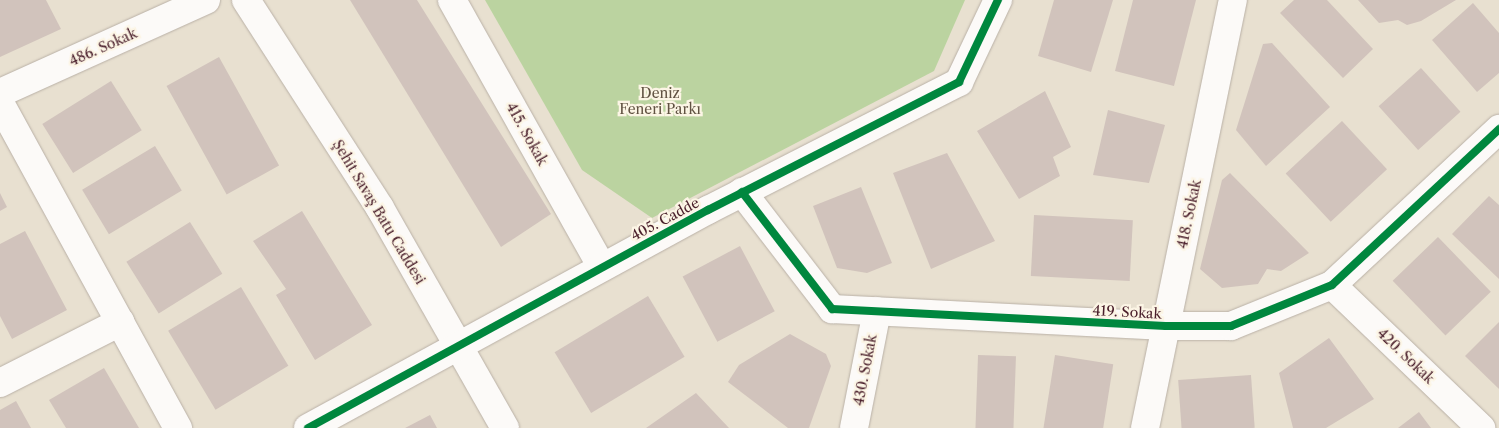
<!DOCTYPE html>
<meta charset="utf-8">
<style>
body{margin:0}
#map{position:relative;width:1499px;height:428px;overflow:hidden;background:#e8e0d0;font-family:"Libre Caslon Text",serif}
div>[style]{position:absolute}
.green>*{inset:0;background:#bbd3a0}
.building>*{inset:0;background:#d1c3bc;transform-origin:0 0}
.roads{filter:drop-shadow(0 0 1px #b9b0a6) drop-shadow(0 0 1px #b9b0a6)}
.minor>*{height:28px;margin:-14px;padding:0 14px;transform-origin:14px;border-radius:14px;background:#fcfaf8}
.cycleway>*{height:8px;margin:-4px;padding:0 4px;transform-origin:4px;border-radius:4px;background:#00873e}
span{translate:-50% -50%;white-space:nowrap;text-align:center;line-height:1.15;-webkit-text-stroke:4.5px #fcf5e5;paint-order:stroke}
.street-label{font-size:14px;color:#4a1f2b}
.park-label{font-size:14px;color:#615242}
</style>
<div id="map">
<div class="green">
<i style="clip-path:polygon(485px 0,965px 0,934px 71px,652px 218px,582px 170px)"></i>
</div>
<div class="building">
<i style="clip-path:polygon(0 0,46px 0,61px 29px,0 57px)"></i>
<i style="clip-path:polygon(350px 0,417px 0,551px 214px,501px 247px)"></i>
<i style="clip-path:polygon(1054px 0,1113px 0,1091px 72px,1038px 56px)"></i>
<i style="clip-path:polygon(1133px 0,1196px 0,1174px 86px,1115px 71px)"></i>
<i style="clip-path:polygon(1294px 0,1327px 0,1373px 49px,1343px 78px,1280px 13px)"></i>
<i style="clip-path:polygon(1358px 0,1456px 0,1421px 21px,1407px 25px,1398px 20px,1379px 23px)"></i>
<i style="clip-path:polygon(1473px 3px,1499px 33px,1499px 73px,1477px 92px,1432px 40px)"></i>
<i style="clip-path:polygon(1272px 43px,1330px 107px,1266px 166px,1236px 130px,1263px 44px)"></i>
<i style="left:219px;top:57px;width:124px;height:60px;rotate:61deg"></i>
<i style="left:1421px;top:68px;width:59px;height:57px;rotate:48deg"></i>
<i style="left:111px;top:81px;width:58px;height:81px;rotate:58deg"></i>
<i style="clip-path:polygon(1045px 91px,1071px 147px,1053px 157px,1060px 176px,1019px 199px,977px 131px)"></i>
<i style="clip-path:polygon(1108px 110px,1165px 125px,1149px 183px,1093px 175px)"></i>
<i style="left:1342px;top:121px;width:66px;height:77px;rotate:47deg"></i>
<i style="left:155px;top:146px;width:52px;height:85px;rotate:59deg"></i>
<i style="clip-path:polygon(947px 153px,995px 241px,931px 269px,893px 173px)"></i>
<i style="clip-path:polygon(1230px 173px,1309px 253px,1281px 271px,1267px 269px,1258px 284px,1222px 288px,1200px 269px,1222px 180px)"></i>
<i style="clip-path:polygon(861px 187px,892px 263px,867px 273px,837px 268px,813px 206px)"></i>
<i style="clip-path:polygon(0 193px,7px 207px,0 211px)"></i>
<i style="clip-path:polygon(1489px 196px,1499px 205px,1499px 279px,1452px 234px)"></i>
<i style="clip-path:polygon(302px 211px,372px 325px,315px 360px,276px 295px,286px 289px,253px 241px)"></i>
<i style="left:1034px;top:215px;width:99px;height:61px;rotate:3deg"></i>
<i style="left:190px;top:222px;width:61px;height:75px;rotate:58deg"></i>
<i style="clip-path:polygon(25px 231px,67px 310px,12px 339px,0 316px,0 244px)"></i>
<i style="left:1438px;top:237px;width:76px;height:63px;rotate:46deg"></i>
<i style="left:740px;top:246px;width:74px;height:65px;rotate:62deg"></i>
<i style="left:241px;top:287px;width:92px;height:85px;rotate:59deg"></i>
<i style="left:648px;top:296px;width:71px;height:109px;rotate:59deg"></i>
<i style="clip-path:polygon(1499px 322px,1499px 389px,1465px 356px)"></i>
<i style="clip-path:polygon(790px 334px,826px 354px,831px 366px,809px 428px,788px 428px,728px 382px,739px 365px)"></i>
<i style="clip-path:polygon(1329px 338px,1374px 399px,1326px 428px,1293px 428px,1279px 373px)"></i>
<i style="left:978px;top:355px;width:38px;height:73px;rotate:2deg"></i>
<i style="left:1055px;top:355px;width:59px;height:74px;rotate:9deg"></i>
<i style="clip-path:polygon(104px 368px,139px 428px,66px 428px,49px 400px)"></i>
<i style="left:1251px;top:375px;width:53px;height:73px;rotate:86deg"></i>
<i style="clip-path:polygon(696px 393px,729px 428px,646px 428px)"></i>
<i style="clip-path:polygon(16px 401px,31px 428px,0 428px,0 410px)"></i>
<i style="clip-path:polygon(1419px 412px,1431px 428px,1398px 428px)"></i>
<i style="clip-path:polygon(430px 415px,437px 428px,405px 428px)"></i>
</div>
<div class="roads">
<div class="minor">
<i style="left:246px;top:0;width:247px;rotate:57.2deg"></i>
<i style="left:380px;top:208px;width:253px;rotate:60.4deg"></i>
<i style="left:452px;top:0;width:306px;rotate:60.7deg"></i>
<i style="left:0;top:93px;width:226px;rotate:-24.3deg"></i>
<i style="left:0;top:103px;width:371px;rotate:61.3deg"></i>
<i style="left:742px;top:192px;width:148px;rotate:52.4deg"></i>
<i style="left:832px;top:309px;width:334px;rotate:2.9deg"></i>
<i style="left:1166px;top:326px;width:65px"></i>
<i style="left:1231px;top:326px;width:109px;rotate:-22.1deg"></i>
<i style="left:1332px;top:285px;width:229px;rotate:-43deg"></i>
<i style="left:1332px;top:285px;width:207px;rotate:43.8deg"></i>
<i style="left:0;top:383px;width:135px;rotate:-26.9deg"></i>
<i style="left:308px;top:428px;width:456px;rotate:-28.6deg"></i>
<i style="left:708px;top:210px;width:282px;rotate:-27deg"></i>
<i style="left:959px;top:82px;width:91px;rotate:-64.6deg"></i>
<i style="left:854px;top:428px;width:119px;rotate:-78.9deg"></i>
<i style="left:1145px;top:428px;width:437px;rotate:-78.4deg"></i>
</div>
</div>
<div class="cycleway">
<i style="left:742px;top:192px;width:148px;rotate:52.4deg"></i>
<i style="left:832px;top:309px;width:334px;rotate:2.9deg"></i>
<i style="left:1166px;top:326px;width:65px"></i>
<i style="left:1231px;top:326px;width:109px;rotate:-22.1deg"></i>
<i style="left:1332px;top:285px;width:229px;rotate:-43deg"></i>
<i style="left:308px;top:428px;width:456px;rotate:-28.6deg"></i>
<i style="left:708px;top:210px;width:282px;rotate:-27deg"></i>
<i style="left:959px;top:82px;width:91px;rotate:-64.6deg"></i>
</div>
<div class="street-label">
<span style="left:103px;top:47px;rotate:-24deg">486. Sokak</span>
<span style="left:527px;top:134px;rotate:61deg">415. Sokak</span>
<span style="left:379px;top:212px;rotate:59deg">Şehit Savaş Batu Caddesi</span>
<span style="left:1189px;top:214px;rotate:-78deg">418. Sokak</span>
<span style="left:665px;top:219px;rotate:-28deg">405. Cadde</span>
<span style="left:1127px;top:312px;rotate:3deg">419. Sokak</span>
<span style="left:1406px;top:356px;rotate:44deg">420. Sokak</span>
<span style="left:865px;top:370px;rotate:-79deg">430. Sokak</span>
</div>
<div class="park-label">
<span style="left:660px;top:101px">Deniz<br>Feneri Parkı</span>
</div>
</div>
